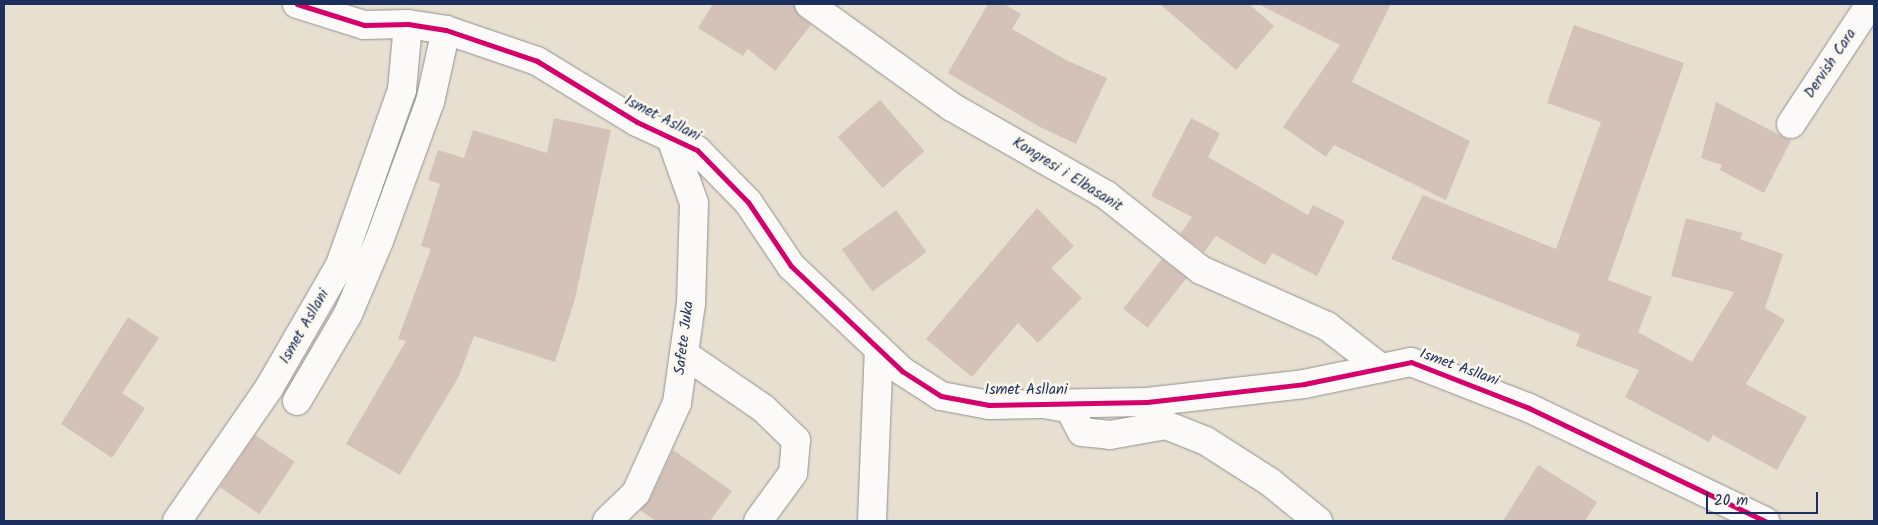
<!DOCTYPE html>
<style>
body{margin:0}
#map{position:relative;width:1878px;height:525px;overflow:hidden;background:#e7e0d1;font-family:Kalam,sans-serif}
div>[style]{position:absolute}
.building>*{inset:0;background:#d4c1b8;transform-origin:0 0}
.roads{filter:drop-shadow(0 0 1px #929191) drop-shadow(0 0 1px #929191)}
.minor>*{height:28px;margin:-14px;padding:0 14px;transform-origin:14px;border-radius:14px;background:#fbfaf8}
.cycleway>*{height:5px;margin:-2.5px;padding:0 2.5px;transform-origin:2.5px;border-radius:2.5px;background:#d6006c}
span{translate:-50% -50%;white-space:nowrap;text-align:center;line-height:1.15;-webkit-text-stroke:5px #fbf7ec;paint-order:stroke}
.street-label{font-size:15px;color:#1b2f5e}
.frame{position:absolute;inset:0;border:5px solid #1b2f5e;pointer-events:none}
.scale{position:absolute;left:1706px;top:492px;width:112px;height:22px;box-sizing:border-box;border:2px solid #1b2f5e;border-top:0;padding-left:6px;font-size:15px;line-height:18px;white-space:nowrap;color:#1b2f5e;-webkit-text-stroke:4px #fbf7ec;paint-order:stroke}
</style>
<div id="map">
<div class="building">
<i style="clip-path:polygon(713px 4px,793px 4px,800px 16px,811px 25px,775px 71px,748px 49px,743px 56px,698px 28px)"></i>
<i style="clip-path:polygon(988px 4px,1004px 4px,1021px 14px,1012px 29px,1066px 60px,1107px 78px,1076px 144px,1040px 127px,948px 73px)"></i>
<i style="clip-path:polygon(1160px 4px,1249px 4px,1274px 26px,1236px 70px)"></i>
<i style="clip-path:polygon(1258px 4px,1391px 4px,1352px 82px,1470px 141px,1446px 200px,1334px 145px,1326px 157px,1283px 127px,1340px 45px)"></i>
<i style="clip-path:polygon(1574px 25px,1684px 63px,1608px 280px,1652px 297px,1638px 332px,1692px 362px,1734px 292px,1671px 276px,1686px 218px,1743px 233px,1740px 239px,1783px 254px,1765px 308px,1785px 320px,1746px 384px,1807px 417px,1777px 470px,1713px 435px,1709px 442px,1625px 397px,1639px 370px,1576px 346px,1580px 334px,1391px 259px,1423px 195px,1556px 249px,1601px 122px,1547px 103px)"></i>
<i style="left:880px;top:100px;width:68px;height:56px;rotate:49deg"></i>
<i style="clip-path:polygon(1716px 102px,1791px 141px,1764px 193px,1720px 170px,1722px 165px,1701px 158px)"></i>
<i style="clip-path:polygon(554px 118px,611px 130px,575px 299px,555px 362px,474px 336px,459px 376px,400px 475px,346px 444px,406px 341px,398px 339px,431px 249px,421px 246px,440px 184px,428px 180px,438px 150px,464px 158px,473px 130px,547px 153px)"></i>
<i style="clip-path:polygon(1191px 118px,1220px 133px,1208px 157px,1308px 215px,1313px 205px,1345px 221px,1317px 276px,1272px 253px,1265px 265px,1216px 236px,1204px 252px,1180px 234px,1192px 217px,1151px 196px)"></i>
<i style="clip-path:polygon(1037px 208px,1074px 246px,1051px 268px,1082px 298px,1038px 343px,1018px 323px,972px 377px,926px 339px)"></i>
<i style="left:896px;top:210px;width:52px;height:67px;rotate:54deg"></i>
<i style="left:1162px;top:259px;width:31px;height:63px;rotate:38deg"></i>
<i style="clip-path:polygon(128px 317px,159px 338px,122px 393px,145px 408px,112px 458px,61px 424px)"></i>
<i style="left:255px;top:435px;width:48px;height:63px;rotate:34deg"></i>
<i style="clip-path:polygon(673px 450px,732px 491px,710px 521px,656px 521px,640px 510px,650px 499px)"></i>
<i style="clip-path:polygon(1538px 465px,1597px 502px,1585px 521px,1503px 521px)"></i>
</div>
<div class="roads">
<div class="minor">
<i style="left:297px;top:4px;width:70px;rotate:17.4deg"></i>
<i style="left:364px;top:25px;width:44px;rotate:-1.3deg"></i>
<i style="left:408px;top:24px;width:38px;rotate:9deg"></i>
<i style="left:446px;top:30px;width:96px;rotate:18.8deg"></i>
<i style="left:537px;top:61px;width:117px;rotate:31.4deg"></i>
<i style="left:637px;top:122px;width:66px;rotate:25deg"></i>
<i style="left:697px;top:150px;width:73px;rotate:45.6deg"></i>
<i style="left:748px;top:202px;width:77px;rotate:56.1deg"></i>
<i style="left:791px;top:266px;width:153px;rotate:43.4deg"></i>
<i style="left:902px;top:371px;width:46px;rotate:32.7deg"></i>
<i style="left:941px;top:396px;width:49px;rotate:10.6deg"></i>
<i style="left:989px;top:405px;width:158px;rotate:-1.1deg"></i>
<i style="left:1147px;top:402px;width:158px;rotate:-6.5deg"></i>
<i style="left:1304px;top:384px;width:109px;rotate:-11.6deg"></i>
<i style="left:1411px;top:362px;width:127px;rotate:21.3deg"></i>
<i style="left:1529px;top:408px;width:262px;rotate:25.6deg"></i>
<i style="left:809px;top:4px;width:176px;rotate:35.8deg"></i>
<i style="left:952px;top:107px;width:177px;rotate:29.7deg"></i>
<i style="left:1106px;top:195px;width:121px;rotate:38.3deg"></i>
<i style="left:1201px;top:270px;width:138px;rotate:24deg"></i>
<i style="left:1327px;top:326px;width:68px;rotate:37.9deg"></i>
<i style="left:1791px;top:124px;width:144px;rotate:-56.6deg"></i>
<i style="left:684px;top:354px;width:96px;rotate:34.4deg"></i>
<i style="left:763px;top:408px;width:46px;rotate:44.1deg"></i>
<i style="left:796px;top:440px;width:33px;rotate:95deg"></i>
<i style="left:793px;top:473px;width:59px;rotate:126.1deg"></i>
<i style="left:297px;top:401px;width:101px;rotate:-59.6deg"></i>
<i style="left:348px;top:314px;width:79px;rotate:-67deg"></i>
<i style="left:379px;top:241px;width:148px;rotate:-69.9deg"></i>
<i style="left:430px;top:102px;width:74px;rotate:-77.5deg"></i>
<i style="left:1049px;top:405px;width:20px;rotate:9deg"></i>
<i style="left:1069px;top:408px;width:27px;rotate:62deg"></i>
<i style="left:1082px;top:432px;width:28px;rotate:6deg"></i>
<i style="left:1110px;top:435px;width:57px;rotate:-10.1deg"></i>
<i style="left:1166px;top:425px;width:43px;rotate:21.8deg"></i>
<i style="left:1206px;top:441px;width:76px;rotate:32.6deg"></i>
<i style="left:1270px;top:482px;width:62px;rotate:39.1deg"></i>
<i style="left:177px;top:521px;width:162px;rotate:-55.3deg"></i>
<i style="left:269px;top:388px;width:142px;rotate:-60deg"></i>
<i style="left:340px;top:265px;width:186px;rotate:-70.5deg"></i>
<i style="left:402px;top:90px;width:66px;rotate:-84.8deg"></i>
<i style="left:607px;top:521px;width:40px;rotate:-44deg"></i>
<i style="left:636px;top:493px;width:99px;rotate:-65.5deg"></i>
<i style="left:677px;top:403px;width:100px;rotate:-82deg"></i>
<i style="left:691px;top:304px;width:101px;rotate:-88.3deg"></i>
<i style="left:694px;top:203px;width:69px;rotate:-109.5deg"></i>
<i style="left:872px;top:521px;width:172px;rotate:-87.7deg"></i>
</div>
</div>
<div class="cycleway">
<i style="left:297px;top:4px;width:70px;rotate:17.4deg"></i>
<i style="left:364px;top:25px;width:44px;rotate:-1.3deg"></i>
<i style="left:408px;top:24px;width:38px;rotate:9deg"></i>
<i style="left:446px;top:30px;width:96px;rotate:18.8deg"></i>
<i style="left:537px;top:61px;width:117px;rotate:31.4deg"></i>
<i style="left:637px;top:122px;width:66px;rotate:25deg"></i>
<i style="left:697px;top:150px;width:73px;rotate:45.6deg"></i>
<i style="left:748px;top:202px;width:77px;rotate:56.1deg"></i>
<i style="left:791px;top:266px;width:153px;rotate:43.4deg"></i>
<i style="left:902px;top:371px;width:46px;rotate:32.7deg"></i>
<i style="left:941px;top:396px;width:49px;rotate:10.6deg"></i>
<i style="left:989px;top:405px;width:158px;rotate:-1.1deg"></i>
<i style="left:1147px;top:402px;width:158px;rotate:-6.5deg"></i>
<i style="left:1304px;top:384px;width:109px;rotate:-11.6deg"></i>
<i style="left:1411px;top:362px;width:127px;rotate:21.3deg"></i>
<i style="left:1529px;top:408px;width:262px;rotate:25.6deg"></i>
</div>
<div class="street-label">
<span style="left:1831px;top:64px;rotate:-56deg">Dervish Cara</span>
<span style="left:662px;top:119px;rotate:27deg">Ismet Asllani</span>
<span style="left:1067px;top:175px;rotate:32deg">Kongresi i Elbasanit</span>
<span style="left:305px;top:327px;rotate:-60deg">Ismet Asllani</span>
<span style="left:685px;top:338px;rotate:-83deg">Safete Juka</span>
<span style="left:1459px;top:368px;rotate:20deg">Ismet Asllani</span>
<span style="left:1026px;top:391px">Ismet Asllani</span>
</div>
<div class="frame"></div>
<div class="scale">20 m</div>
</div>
